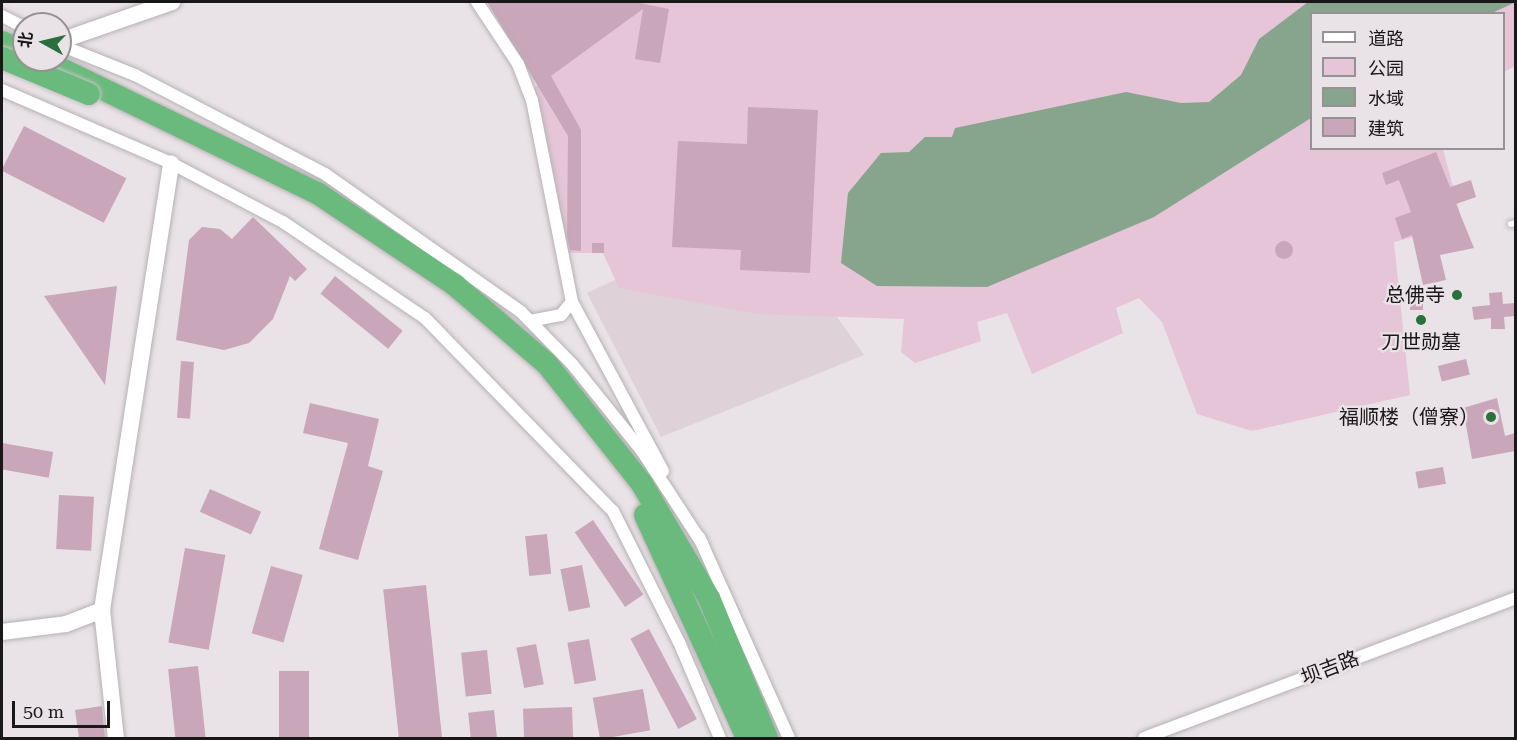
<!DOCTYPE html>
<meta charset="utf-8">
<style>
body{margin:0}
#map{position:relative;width:1517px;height:740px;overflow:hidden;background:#e9e2e6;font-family:"Roboto Serif","Noto Sans SC",serif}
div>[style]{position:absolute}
.built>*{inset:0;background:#ded1d8}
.green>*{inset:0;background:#e5c5d7}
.water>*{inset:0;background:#87a58c}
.building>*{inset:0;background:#c9a6b9;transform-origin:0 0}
.round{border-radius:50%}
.roads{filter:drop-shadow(0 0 2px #b6b1b4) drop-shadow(0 0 2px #b6b1b4)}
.lane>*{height:6px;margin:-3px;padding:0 3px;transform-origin:3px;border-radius:3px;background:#fff}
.street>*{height:12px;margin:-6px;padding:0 6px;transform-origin:6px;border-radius:6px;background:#fff}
.secondary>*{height:16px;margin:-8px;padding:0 8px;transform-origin:8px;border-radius:8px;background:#fff}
.highway>*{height:22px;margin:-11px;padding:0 11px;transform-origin:11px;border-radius:11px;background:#6bba7d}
.bridges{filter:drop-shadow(0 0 2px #c3c3c3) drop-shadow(0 0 2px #c3c3c3)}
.highway-bridge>*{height:22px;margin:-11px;padding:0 11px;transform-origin:11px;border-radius:11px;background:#6bba7d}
.dots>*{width:16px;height:16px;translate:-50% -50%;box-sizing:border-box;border:3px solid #e9e2e6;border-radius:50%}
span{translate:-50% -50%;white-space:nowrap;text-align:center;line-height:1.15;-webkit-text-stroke:4.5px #e9e2e6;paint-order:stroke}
.poi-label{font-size:20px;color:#191718}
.right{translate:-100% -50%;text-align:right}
.street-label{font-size:20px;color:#191718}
.frame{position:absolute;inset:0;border:3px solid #191718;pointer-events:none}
.legend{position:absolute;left:1310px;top:12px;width:195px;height:138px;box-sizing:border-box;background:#e9e2e6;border:2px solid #969194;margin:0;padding:8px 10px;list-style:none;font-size:18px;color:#191718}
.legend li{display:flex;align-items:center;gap:12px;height:30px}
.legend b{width:30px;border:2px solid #969194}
.north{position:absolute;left:12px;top:12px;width:60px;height:60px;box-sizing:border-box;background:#e9e2e6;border:2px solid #969194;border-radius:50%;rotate:278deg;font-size:16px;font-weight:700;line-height:24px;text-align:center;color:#191718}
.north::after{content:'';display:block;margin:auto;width:21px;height:27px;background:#29703d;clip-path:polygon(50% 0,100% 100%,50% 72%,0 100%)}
.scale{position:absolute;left:12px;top:701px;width:98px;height:27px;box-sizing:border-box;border:3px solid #191718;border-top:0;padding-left:8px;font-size:18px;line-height:21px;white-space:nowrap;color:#191718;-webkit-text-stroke:4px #e9e2e6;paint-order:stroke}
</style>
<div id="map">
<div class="built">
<i style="clip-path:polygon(623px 276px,837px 317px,864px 355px,661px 437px,587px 293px)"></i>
</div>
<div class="green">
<i style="clip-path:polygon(635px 2px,1515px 2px,1515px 66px,1504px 72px,1504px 14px,1312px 14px,1312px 148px,1443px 149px,1463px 225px,1394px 242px,1410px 395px,1252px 431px,1197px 414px,1162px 322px,1139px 298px,1116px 308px,1123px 333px,1032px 374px,1007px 313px,977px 322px,981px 341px,915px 363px,901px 352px,904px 319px,758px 314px,619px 288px,603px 253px,562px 253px,534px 88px,632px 17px)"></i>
</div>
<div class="water">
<i style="clip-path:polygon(1308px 2px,1516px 2px,1492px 13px,1312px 14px,1311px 118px,1154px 217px,987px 287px,877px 286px,841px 263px,848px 193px,881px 153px,909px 152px,925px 137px,952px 137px,955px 128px,1126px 92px,1181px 103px,1209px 102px,1241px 75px,1259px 39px)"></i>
</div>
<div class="building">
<i style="clip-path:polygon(487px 2px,635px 2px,669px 9px,660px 63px,635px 59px,643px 9px,551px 76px,581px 130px,581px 251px,570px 250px,567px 237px,568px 136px)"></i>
<i style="clip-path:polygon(748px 107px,818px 110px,810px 273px,740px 270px,741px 250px,672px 247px,678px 141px,747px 144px)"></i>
<i style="left:24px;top:126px;width:115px;height:50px;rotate:27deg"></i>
<i style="clip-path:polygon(1436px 152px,1450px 187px,1471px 180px,1476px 197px,1456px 204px,1474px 248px,1440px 255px,1446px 280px,1423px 285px,1412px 235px,1402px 239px,1395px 218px,1411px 212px,1399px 180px,1386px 185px,1382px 173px)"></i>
<i style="clip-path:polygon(253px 217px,307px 269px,295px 281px,290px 276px,273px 319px,249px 343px,224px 350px,176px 340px,189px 240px,202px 227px,220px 229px,232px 239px)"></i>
<i class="round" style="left:1275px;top:241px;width:18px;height:18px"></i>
<i style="left:592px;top:243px;width:12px;height:10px"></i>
<i style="left:335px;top:276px;width:87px;height:23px;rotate:39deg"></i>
<i style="clip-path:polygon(117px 286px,105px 385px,44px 296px)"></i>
<i style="clip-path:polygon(1502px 292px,1503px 304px,1515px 303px,1515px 316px,1504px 317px,1505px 329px,1491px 329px,1491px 318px,1474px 320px,1472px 307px,1490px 305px,1489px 293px)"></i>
<i style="left:1410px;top:296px;width:13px;height:14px"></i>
<i style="left:1466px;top:359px;width:16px;height:29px;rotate:76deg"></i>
<i style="left:181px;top:361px;width:13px;height:57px;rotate:4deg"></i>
<i style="clip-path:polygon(1497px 398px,1505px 436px,1515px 433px,1515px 451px,1472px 459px,1463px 408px)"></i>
<i style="clip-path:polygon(310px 403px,379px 419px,368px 466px,383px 471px,358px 560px,319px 549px,348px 443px,303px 433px)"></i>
<i style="left:2px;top:443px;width:52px;height:26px;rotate:10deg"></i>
<i style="left:1443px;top:467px;width:17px;height:28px;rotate:80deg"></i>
<i style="left:210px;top:489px;width:56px;height:25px;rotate:24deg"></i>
<i style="left:59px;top:495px;width:35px;height:54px;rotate:3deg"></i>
<i style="left:593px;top:520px;width:90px;height:22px;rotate:56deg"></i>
<i style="left:547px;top:534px;width:40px;height:22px;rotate:84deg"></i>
<i style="left:185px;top:548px;width:41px;height:96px;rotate:10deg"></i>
<i style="left:582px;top:565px;width:43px;height:22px;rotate:79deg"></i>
<i style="left:271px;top:566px;width:33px;height:70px;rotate:16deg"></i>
<i style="left:426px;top:585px;width:154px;height:43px;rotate:84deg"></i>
<i style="left:649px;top:629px;width:102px;height:21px;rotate:62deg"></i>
<i style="left:589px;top:639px;width:42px;height:22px;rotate:80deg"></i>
<i style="left:536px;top:644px;width:41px;height:20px;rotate:79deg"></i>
<i style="left:487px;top:650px;width:44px;height:26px;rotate:84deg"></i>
<i style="left:198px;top:666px;width:72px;height:30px;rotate:84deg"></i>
<i style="left:279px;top:671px;width:30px;height:67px"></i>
<i style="left:643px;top:689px;width:42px;height:51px;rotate:80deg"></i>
<i style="clip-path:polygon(102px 706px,105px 738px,79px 738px,75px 710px)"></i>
<i style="left:572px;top:707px;width:31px;height:49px;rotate:88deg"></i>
<i style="left:494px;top:710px;width:28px;height:26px;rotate:84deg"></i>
</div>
<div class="roads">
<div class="lane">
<i style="left:1511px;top:224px;width:5px;rotate:-11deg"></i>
</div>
<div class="street">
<i style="left:477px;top:2px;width:74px;rotate:56.5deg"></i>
<i style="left:518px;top:64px;width:39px;rotate:69deg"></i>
<i style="left:532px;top:100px;width:206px;rotate:78.8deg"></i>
<i style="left:572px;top:302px;width:192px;rotate:61.7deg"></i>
<i style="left:2px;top:16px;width:25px;rotate:27deg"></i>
<i style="left:60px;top:45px;width:81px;rotate:21.8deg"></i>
<i style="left:135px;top:75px;width:214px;rotate:27.5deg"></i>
<i style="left:325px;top:174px;width:240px;rotate:35.1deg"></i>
<i style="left:521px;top:312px;width:73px;rotate:45.6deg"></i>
<i style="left:572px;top:364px;width:112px;rotate:51.2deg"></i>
<i style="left:642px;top:451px;width:110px;rotate:56.9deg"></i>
<i style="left:2px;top:90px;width:184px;rotate:23.4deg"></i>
<i style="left:171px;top:163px;width:127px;rotate:27.8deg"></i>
<i style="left:283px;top:222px;width:171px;rotate:34.1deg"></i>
<i style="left:425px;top:318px;width:269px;rotate:45.8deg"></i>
<i style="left:613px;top:511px;width:147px;rotate:63.3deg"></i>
<i style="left:679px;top:642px;width:104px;rotate:66.9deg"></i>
<i style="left:530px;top:321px;width:32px;rotate:-11deg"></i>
<i style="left:561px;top:315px;width:17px;rotate:-50deg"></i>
<i style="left:699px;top:537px;width:220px;rotate:65.9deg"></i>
<i style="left:1144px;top:738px;width:397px;rotate:-20.6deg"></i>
</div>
<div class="secondary">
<i style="left:60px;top:41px;width:119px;rotate:-19.2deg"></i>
<i style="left:102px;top:610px;width:129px;rotate:83.8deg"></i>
<i style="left:2px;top:632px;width:64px;rotate:-7.1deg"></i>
<i style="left:66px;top:624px;width:39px;rotate:-21deg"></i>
<i style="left:102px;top:610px;width:452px;rotate:-81.2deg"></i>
</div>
<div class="highway">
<i style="left:2px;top:42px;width:24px;rotate:24deg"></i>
<i style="left:43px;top:60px;width:305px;rotate:25.9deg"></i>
<i style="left:317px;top:193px;width:166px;rotate:33.7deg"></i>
<i style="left:455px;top:285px;width:121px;rotate:40.7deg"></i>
<i style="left:547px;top:364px;width:153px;rotate:51.6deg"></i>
<i style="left:642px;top:484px;width:132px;rotate:59.6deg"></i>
<i style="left:709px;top:598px;width:152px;rotate:67.5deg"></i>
<i style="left:645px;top:515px;width:245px;rotate:65.4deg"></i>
</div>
</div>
<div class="bridges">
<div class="highway-bridge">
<i style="left:2px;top:58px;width:94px;rotate:22.5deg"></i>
</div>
</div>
<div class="dots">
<i style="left:1457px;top:295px;background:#29703d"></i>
<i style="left:1421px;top:320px;background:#29703d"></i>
<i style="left:1491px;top:417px;background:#29703d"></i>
</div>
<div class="poi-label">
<span class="right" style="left:1445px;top:295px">总佛寺</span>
<span style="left:1421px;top:342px">刀世勋墓</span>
<span class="right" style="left:1479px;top:417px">福顺楼（僧寮）</span>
</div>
<div class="street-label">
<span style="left:1330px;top:668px;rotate:-21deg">坝吉路</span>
</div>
<div class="frame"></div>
<ul class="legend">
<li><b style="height:8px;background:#fff"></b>道路</li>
<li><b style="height:16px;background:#e5c5d7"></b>公园</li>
<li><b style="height:16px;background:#87a58c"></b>水域</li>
<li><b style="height:16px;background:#c9a6b9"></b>建筑</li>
</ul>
<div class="north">北</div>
<div class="scale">50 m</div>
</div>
